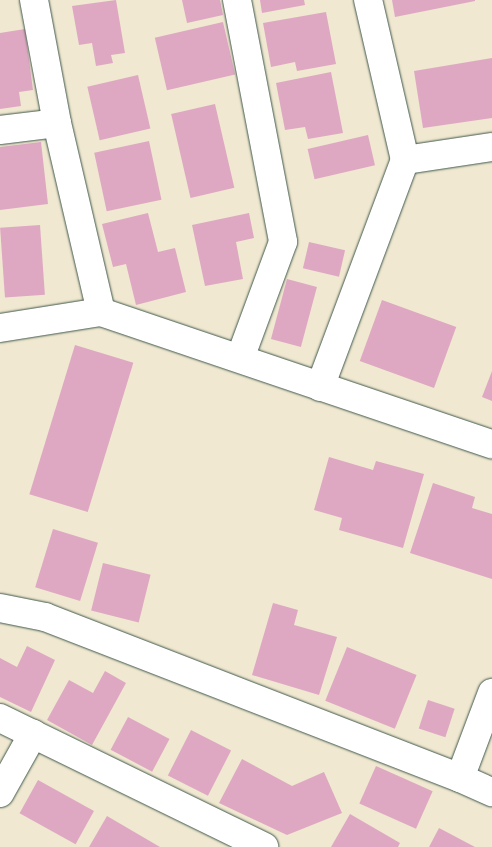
<!DOCTYPE html>
<style>
body{margin:0}
#map{position:relative;width:492px;height:847px;overflow:hidden;background:#f0e8d0;font-family:"Gochi Hand",sans-serif}
div>[style]{position:absolute}
.building>*{inset:0;background:#dea8c3;transform-origin:0 0}
.roads{filter:drop-shadow(0 0 1px #3e574b) drop-shadow(0 0 1px #3e574b)}
.street>*{height:28px;margin:-14px;padding:0 14px;transform-origin:14px;border-radius:14px;background:#fff}
.secondary>*{height:28px;margin:-14px;padding:0 14px;transform-origin:14px;border-radius:14px;background:#fff}
span{translate:-50% -50%;white-space:nowrap;text-align:center;line-height:1.15;-webkit-text-stroke:4px #f7f3e8;paint-order:stroke}
</style>
<div id="map">
<div class="building">
<i style="clip-path:polygon(116px 0,125px 53px,111px 55px,113px 63px,96px 66px,92px 43px,79px 45px,72px 6px)"></i>
<i style="clip-path:polygon(182px 0,220px 0,223px 15px,187px 23px)"></i>
<i style="clip-path:polygon(260px 0,304px 0,305px 5px,262px 13px)"></i>
<i style="clip-path:polygon(392px 0,475px 0,475px 1px,395px 17px)"></i>
<i style="clip-path:polygon(326px 12px,336px 64px,297px 71px,295px 62px,271px 67px,263px 23px)"></i>
<i style="left:223px;top:22px;width:54px;height:70px;rotate:77deg"></i>
<i style="clip-path:polygon(25px 29px,33px 90px,19px 92px,21px 106px,0 109px,0 33px)"></i>
<i style="clip-path:polygon(492px 58px,492px 118px,423px 128px,414px 71px)"></i>
<i style="clip-path:polygon(331px 72px,343px 133px,308px 139px,305px 127px,285px 130px,276px 83px)"></i>
<i style="left:138px;top:75px;width:55px;height:52px;rotate:77deg"></i>
<i style="left:215px;top:104px;width:86px;height:45px;rotate:77deg"></i>
<i style="left:368px;top:135px;width:31px;height:62px;rotate:77deg"></i>
<i style="left:149px;top:141px;width:60px;height:56px;rotate:78deg"></i>
<i style="clip-path:polygon(41px 142px,48px 204px,0 210px,0 147px)"></i>
<i style="clip-path:polygon(148px 213px,158px 252px,175px 248px,186px 292px,136px 305px,126px 264px,113px 267px,102px 224px)"></i>
<i style="clip-path:polygon(249px 213px,254px 238px,236px 242px,243px 279px,205px 286px,192px 225px)"></i>
<i style="left:40px;top:225px;width:70px;height:40px;rotate:86deg"></i>
<i style="left:309px;top:242px;width:37px;height:27px;rotate:13deg"></i>
<i style="left:287px;top:279px;width:31px;height:62px;rotate:15deg"></i>
<i style="left:382px;top:300px;width:79px;height:65px;rotate:20deg"></i>
<i style="left:75px;top:345px;width:61px;height:156px;rotate:17deg"></i>
<i style="clip-path:polygon(492px 371px,492px 401px,482px 397px)"></i>
<i style="clip-path:polygon(329px 457px,373px 470px,376px 461px,424px 474px,403px 548px,339px 530px,342px 518px,314px 510px)"></i>
<i style="clip-path:polygon(433px 483px,475px 497px,472px 508px,492px 514px,492px 579px,410px 553px)"></i>
<i style="left:53px;top:529px;width:47px;height:61px;rotate:17deg"></i>
<i style="left:103px;top:563px;width:49px;height:49px;rotate:14deg"></i>
<i style="clip-path:polygon(273px 603px,298px 610px,294px 625px,337px 637px,319px 695px,252px 675px)"></i>
<i style="clip-path:polygon(27px 646px,55px 660px,31px 712px,0 697px,0 658px,17px 667px)"></i>
<i style="left:347px;top:647px;width:75px;height:58px;rotate:22deg"></i>
<i style="clip-path:polygon(105px 671px,126px 683px,92px 745px,47px 720px,69px 680px,93px 693px)"></i>
<i style="left:428px;top:700px;width:28px;height:30px;rotate:18deg"></i>
<i style="left:128px;top:717px;width:47px;height:37px;rotate:28deg"></i>
<i style="left:191px;top:730px;width:45px;height:51px;rotate:27deg"></i>
<i style="clip-path:polygon(242px 759px,292px 786px,324px 772px,342px 813px,287px 835px,219px 803px)"></i>
<i style="left:376px;top:766px;width:62px;height:41px;rotate:24deg"></i>
<i style="left:38px;top:780px;width:64px;height:38px;rotate:29deg"></i>
<i style="clip-path:polygon(350px 814px,400px 843px,398px 847px,331px 847px)"></i>
<i style="clip-path:polygon(107px 816px,160px 847px,89px 847px)"></i>
<i style="clip-path:polygon(439px 828px,475px 847px,429px 847px)"></i>
</div>
<div class="roads">
<div class="street">
<i style="left:34px;top:0;width:125px;rotate:79.4deg"></i>
<i style="left:57px;top:123px;width:194px;rotate:76.9deg"></i>
<i style="left:237px;top:0;width:246px;rotate:79.2deg"></i>
<i style="left:283px;top:242px;width:124px;rotate:110.3deg"></i>
<i style="left:0;top:130px;width:57px;rotate:-7deg"></i>
<i style="left:405px;top:160px;width:88px;rotate:-8.5deg"></i>
<i style="left:0;top:328px;width:102px;rotate:-9deg"></i>
<i style="left:101px;top:312px;width:413px;rotate:18.7deg"></i>
<i style="left:320px;top:387px;width:242px;rotate:-69.5deg"></i>
<i style="left:405px;top:160px;width:164px;rotate:-103deg"></i>
<i style="left:0;top:608px;width:46px;rotate:11.3deg"></i>
<i style="left:45px;top:617px;width:445px;rotate:21.2deg"></i>
<i style="left:460px;top:778px;width:91px;rotate:-69.4deg"></i>
<i style="left:0;top:718px;width:294px;rotate:26deg"></i>
<i style="left:0;top:793px;width:68px;rotate:-60.8deg"></i>
</div>
<div class="secondary">
<i style="left:460px;top:778px;width:35px;rotate:24deg"></i>
</div>
</div>
</div>
